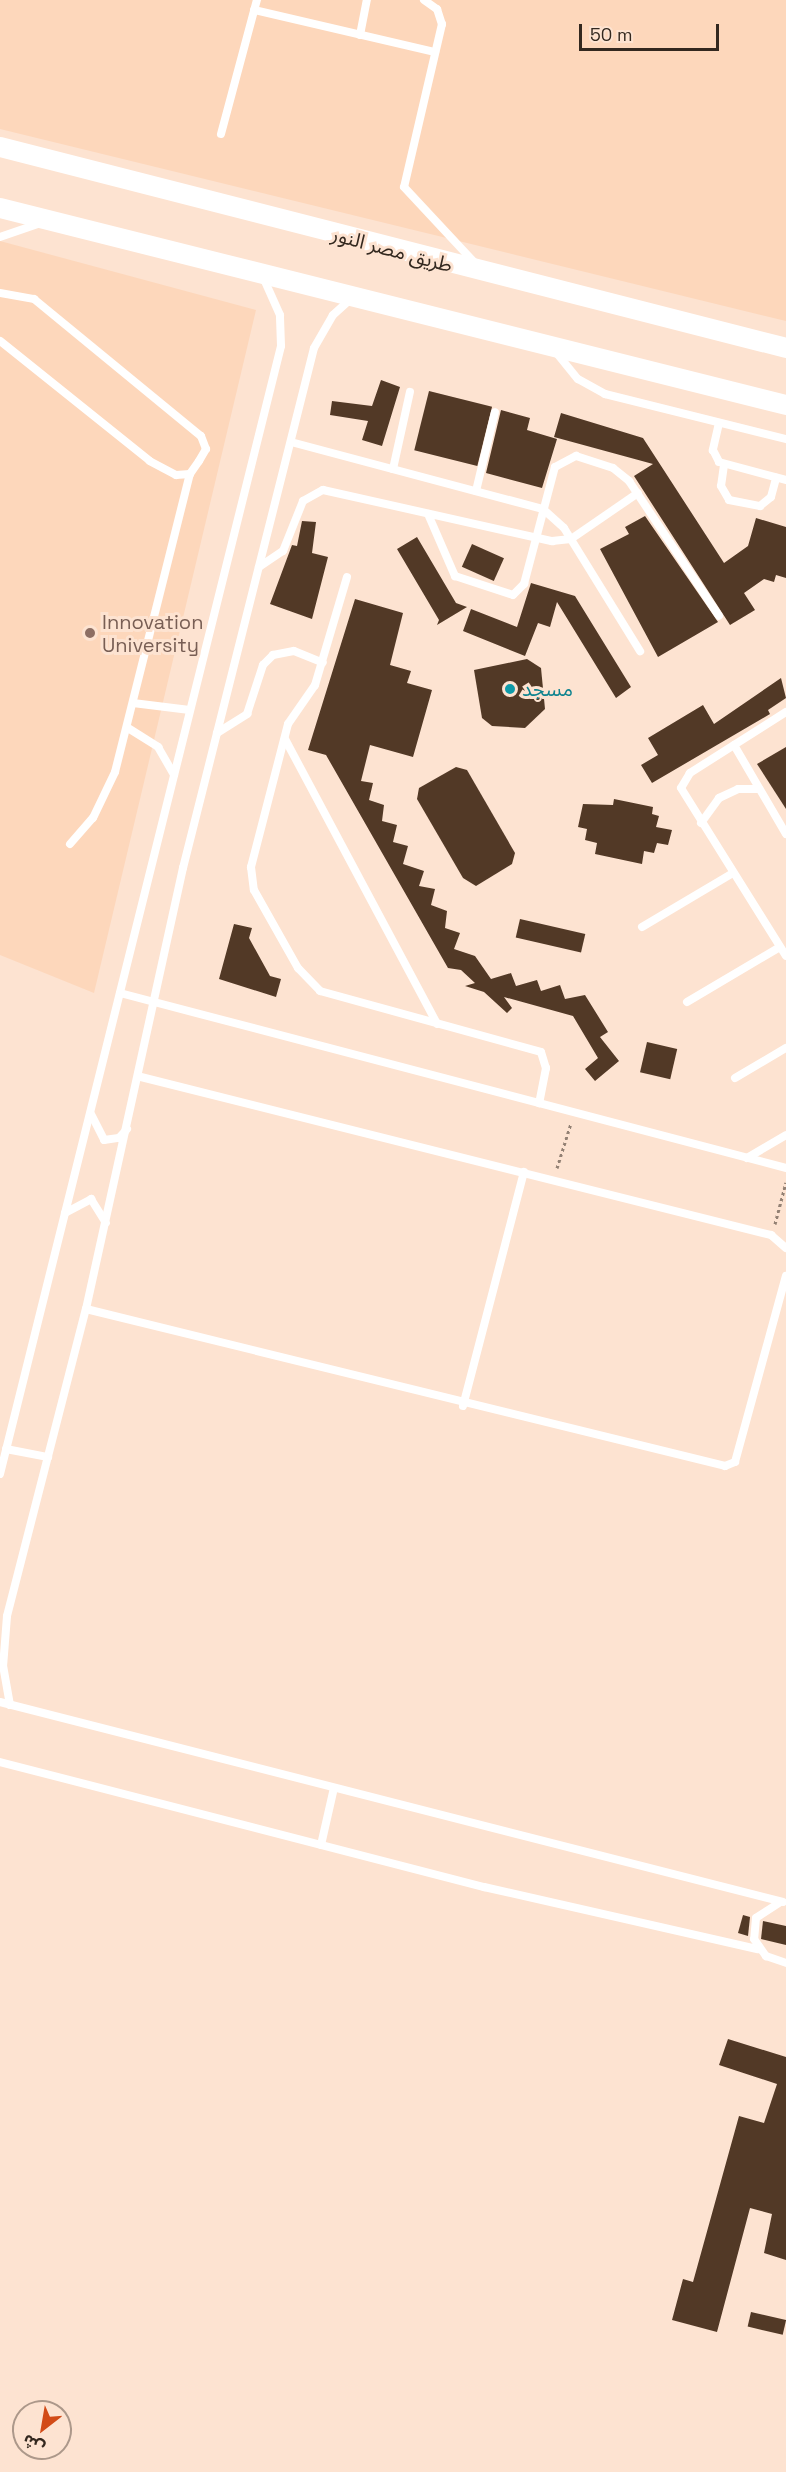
<!DOCTYPE html>
<meta charset="utf-8">
<style>
body{margin:0}
#map{position:relative;width:786px;height:2472px;overflow:hidden;background:#fde3d1;font-family:"Space Grotesk","Noto Sans Arabic",sans-serif}
div>[style]{position:absolute}
.built>*{inset:0;background:#fdd7bb}
.building>*{inset:0;background:#523926;transform-origin:0 0}
.path>*{height:3px;margin-top:-1.5px;transform-origin:0;background:repeating-linear-gradient(90deg,#938174 0 3px,transparent 0 6px)}
.service>*{height:8px;margin:-4px;padding:0 4px;transform-origin:4px;border-radius:4px;background:#fff}
.tertiary>*{height:20px;margin:-10px;padding:0 10px;transform-origin:10px;border-radius:10px;background:#fff}
.dots>*{width:16px;height:16px;translate:-50% -50%;box-sizing:border-box;border:3px solid #fde3d1;border-radius:50%}
span{translate:-50% -50%;white-space:nowrap;text-align:center;line-height:1.15;-webkit-text-stroke:6px #fde3d1;paint-order:stroke}
.street-label{font-size:20px;color:#33281f}
.education-label{font-size:20px;color:#785e54}
.left{translate:0 -50%;text-align:left}
.culture-label{font-size:20px;color:#0d838f}
.north{position:absolute;left:12px;top:2400px;width:60px;height:60px;box-sizing:border-box;background:#fde3d1;border:2px solid #ac988a;border-radius:50%;rotate:211deg;font-size:16px;font-weight:700;line-height:24px;text-align:center;color:#33281f}
.north::after{content:'';display:block;margin:auto;width:21px;height:27px;background:#d24b17;clip-path:polygon(50% 0,100% 100%,50% 72%,0 100%)}
.scale{position:absolute;left:579px;top:24px;width:140px;height:27px;box-sizing:border-box;border:3px solid #33281f;border-top:0;padding-left:8px;font-size:18px;line-height:21px;white-space:nowrap;color:#33281f;-webkit-text-stroke:4px #fde3d1;paint-order:stroke}
</style>
<div id="map">
<div class="built">
<i style="clip-path:polygon(0 0,786px 0,786px 321px,0 129px)"></i>
<i style="clip-path:polygon(0 241px,256px 310px,94px 993px,0 955px)"></i>
</div>
<div class="building">
<i style="clip-path:polygon(381px 380px,400px 387px,382px 446px,362px 440px,368px 421px,330px 415px,332px 401px,372px 406px)"></i>
<i style="left:429px;top:391px;width:65px;height:61px;rotate:14deg"></i>
<i style="clip-path:polygon(501px 410px,530px 418px,527px 430px,557px 439px,542px 488px,486px 473px)"></i>
<i style="clip-path:polygon(561px 413px,643px 438px,724px 563px,748px 546px,756px 518px,786px 527px,786px 578px,776px 575px,774px 582px,764px 579px,744px 593px,755px 610px,730px 625px,634px 476px,653px 464px,554px 437px)"></i>
<i style="clip-path:polygon(645px 516px,718px 622px,658px 657px,600px 549px,629px 534px,625px 527px)"></i>
<i style="clip-path:polygon(302px 521px,316px 522px,312px 553px,328px 557px,312px 619px,270px 604px,292px 545px,297px 546px)"></i>
<i style="clip-path:polygon(417px 537px,456px 603px,467px 607px,437px 625px,439px 620px,397px 549px)"></i>
<i style="left:472px;top:544px;width:35px;height:25px;rotate:24deg"></i>
<i style="clip-path:polygon(531px 583px,575px 596px,631px 687px,616px 698px,557px 602px,550px 627px,538px 623px,525px 656px,463px 631px,471px 609px,517px 627px)"></i>
<i style="clip-path:polygon(355px 599px,403px 613px,390px 665px,411px 671px,407px 683px,432px 690px,413px 757px,370px 745px,361px 781px,373px 783px,369px 800px,384px 805px,382px 821px,397px 825px,393px 842px,408px 846px,403px 864px,424px 871px,419px 886px,435px 889px,431px 905px,447px 911px,445px 928px,460px 933px,454px 949px,475px 956px,491px 979px,511px 973px,516px 986px,537px 980px,541px 991px,560px 985px,565px 999px,585px 995px,608px 1032px,600px 1037px,619px 1061px,595px 1081px,585px 1069px,598px 1058px,573px 1016px,504px 997px,512px 1008px,507px 1013px,484px 992px,465px 986px,475px 983px,461px 970px,448px 968px,326px 755px,308px 750px)"></i>
<i style="clip-path:polygon(527px 659px,541px 668px,545px 709px,525px 728px,492px 726px,482px 718px,474px 670px)"></i>
<i style="clip-path:polygon(781px 678px,786px 698px,768px 710px,770px 714px,652px 783px,641px 765px,658px 755px,648px 738px,703px 705px,714px 724px)"></i>
<i style="clip-path:polygon(786px 747px,786px 809px,757px 764px)"></i>
<i style="clip-path:polygon(456px 767px,467px 770px,515px 853px,512px 864px,476px 886px,463px 878px,417px 799px,419px 788px)"></i>
<i style="clip-path:polygon(614px 799px,653px 807px,652px 814px,659px 816px,656px 827px,672px 830px,668px 845px,657px 843px,654px 853px,644px 851px,642px 864px,595px 854px,597px 843px,585px 840px,587px 829px,578px 827px,583px 804px,613px 805px)"></i>
<i style="left:520px;top:919px;width:67px;height:19px;rotate:13deg"></i>
<i style="clip-path:polygon(234px 924px,252px 928px,249px 938px,270px 976px,281px 979px,276px 997px,219px 979px)"></i>
<i style="left:647px;top:1042px;width:31px;height:31px;rotate:13deg"></i>
<i style="clip-path:polygon(743px 1915px,750px 1917px,748px 1936px,738px 1933px)"></i>
<i style="clip-path:polygon(763px 1921px,786px 1926px,786px 1945px,761px 1939px)"></i>
<i style="clip-path:polygon(728px 2039px,786px 2057px,786px 2260px,764px 2253px,772px 2214px,750px 2208px,717px 2332px,672px 2320px,683px 2279px,693px 2282px,739px 2116px,764px 2123px,777px 2084px,719px 2065px)"></i>
<i style="left:751px;top:2312px;width:36px;height:15px;rotate:13deg"></i>
</div>
<div class="path">
<i style="left:557px;top:1168px;width:47px;rotate:-72.7deg"></i>
<i style="left:775px;top:1224px;width:43px;rotate:-75.3deg"></i>
</div>
<div class="service">
<i style="left:424px;top:0;width:16px;rotate:35deg"></i>
<i style="left:437px;top:9px;width:16px;rotate:72deg"></i>
<i style="left:442px;top:24px;width:167px;rotate:103.1deg"></i>
<i style="left:404px;top:187px;width:103px;rotate:47deg"></i>
<i style="left:254px;top:10px;width:186px;rotate:13.1deg"></i>
<i style="left:360px;top:35px;width:36px;rotate:-79deg"></i>
<i style="left:221px;top:134px;width:139px;rotate:-75deg"></i>
<i style="left:0;top:237px;width:43px;rotate:-18.9deg"></i>
<i style="left:0;top:293px;width:35px;rotate:10deg"></i>
<i style="left:34px;top:299px;width:216px;rotate:39.4deg"></i>
<i style="left:201px;top:436px;width:14px;rotate:69deg"></i>
<i style="left:206px;top:449px;width:14px;rotate:120deg"></i>
<i style="left:199px;top:461px;width:16px;rotate:125deg"></i>
<i style="left:190px;top:474px;width:14px;rotate:176deg"></i>
<i style="left:176px;top:475px;width:30px;rotate:-152deg"></i>
<i style="left:150px;top:461px;width:192px;rotate:-141.3deg"></i>
<i style="left:555px;top:351px;width:36px;rotate:51deg"></i>
<i style="left:578px;top:379px;width:31px;rotate:29deg"></i>
<i style="left:605px;top:394px;width:187px;rotate:14deg"></i>
<i style="left:719px;top:423px;width:28px;rotate:103deg"></i>
<i style="left:713px;top:450px;width:13px;rotate:63deg"></i>
<i style="left:719px;top:462px;width:69px;rotate:15deg"></i>
<i style="left:291px;top:442px;width:261px;rotate:14.9deg"></i>
<i style="left:543px;top:509px;width:28px;rotate:42deg"></i>
<i style="left:564px;top:528px;width:145px;rotate:58.3deg"></i>
<i style="left:724px;top:465px;width:21px;rotate:98deg"></i>
<i style="left:721px;top:486px;width:16px;rotate:60deg"></i>
<i style="left:729px;top:500px;width:32px;rotate:11deg"></i>
<i style="left:760px;top:506px;width:14px;rotate:-39deg"></i>
<i style="left:771px;top:497px;width:20px;rotate:-75deg"></i>
<i style="left:393px;top:469px;width:79px;rotate:-77.6deg"></i>
<i style="left:476px;top:491px;width:81px;rotate:-76.5deg"></i>
<i style="left:428px;top:514px;width:68px;rotate:66.5deg"></i>
<i style="left:455px;top:576px;width:61px;rotate:18.1deg"></i>
<i style="left:513px;top:595px;width:16px;rotate:-45deg"></i>
<i style="left:524px;top:584px;width:121px;rotate:-75.2deg"></i>
<i style="left:555px;top:467px;width:24px;rotate:-28deg"></i>
<i style="left:576px;top:456px;width:39px;rotate:18deg"></i>
<i style="left:613px;top:468px;width:21px;rotate:39deg"></i>
<i style="left:629px;top:481px;width:162px;rotate:56.3deg"></i>
<i style="left:259px;top:567px;width:29px;rotate:-34deg"></i>
<i style="left:283px;top:551px;width:54px;rotate:-68.2deg"></i>
<i style="left:303px;top:501px;width:23px;rotate:-29deg"></i>
<i style="left:323px;top:490px;width:235px;rotate:12.6deg"></i>
<i style="left:552px;top:541px;width:19px;rotate:-6deg"></i>
<i style="left:571px;top:539px;width:81px;rotate:-34.5deg"></i>
<i style="left:347px;top:577px;width:113px;rotate:106.5deg"></i>
<i style="left:315px;top:685px;width:47px;rotate:124.7deg"></i>
<i style="left:288px;top:724px;width:148px;rotate:104.5deg"></i>
<i style="left:251px;top:867px;width:23px;rotate:83deg"></i>
<i style="left:254px;top:890px;width:90px;rotate:60.6deg"></i>
<i style="left:298px;top:968px;width:32px;rotate:46deg"></i>
<i style="left:320px;top:991px;width:229px;rotate:15.4deg"></i>
<i style="left:541px;top:1052px;width:17px;rotate:73deg"></i>
<i style="left:546px;top:1068px;width:36px;rotate:101deg"></i>
<i style="left:133px;top:703px;width:57px;rotate:7deg"></i>
<i style="left:786px;top:712px;width:114px;rotate:147.6deg"></i>
<i style="left:690px;top:773px;width:17px;rotate:121deg"></i>
<i style="left:681px;top:788px;width:198px;rotate:58deg"></i>
<i style="left:128px;top:728px;width:36px;rotate:32deg"></i>
<i style="left:158px;top:747px;width:32px;rotate:60deg"></i>
<i style="left:217px;top:733px;width:36px;rotate:-32deg"></i>
<i style="left:247px;top:714px;width:52px;rotate:-71.9deg"></i>
<i style="left:263px;top:665px;width:14px;rotate:-45deg"></i>
<i style="left:273px;top:655px;width:21px;rotate:-11deg"></i>
<i style="left:294px;top:651px;width:31px;rotate:22deg"></i>
<i style="left:285px;top:739px;width:323px;rotate:61.9deg"></i>
<i style="left:734px;top:745px;width:103px;rotate:59.7deg"></i>
<i style="left:701px;top:823px;width:31px;rotate:-54deg"></i>
<i style="left:719px;top:798px;width:21px;rotate:-25deg"></i>
<i style="left:738px;top:789px;width:21px"></i>
<i style="left:70px;top:844px;width:35px;rotate:-49deg"></i>
<i style="left:93px;top:818px;width:51px;rotate:-64.4deg"></i>
<i style="left:115px;top:772px;width:307px;rotate:-75.9deg"></i>
<i style="left:642px;top:927px;width:106px;rotate:-30.7deg"></i>
<i style="left:120px;top:993px;width:689px;rotate:14.72deg"></i>
<i style="left:687px;top:1002px;width:108px;rotate:-30.6deg"></i>
<i style="left:141px;top:1077px;width:650px;rotate:14.08deg"></i>
<i style="left:771px;top:1235px;width:20px;rotate:41deg"></i>
<i style="left:735px;top:1078px;width:59px;rotate:-30.5deg"></i>
<i style="left:91px;top:1114px;width:29px;rotate:63deg"></i>
<i style="left:104px;top:1140px;width:15px;rotate:-8deg"></i>
<i style="left:119px;top:1138px;width:12px;rotate:-48deg"></i>
<i style="left:747px;top:1158px;width:45px;rotate:-30.5deg"></i>
<i style="left:65px;top:1213px;width:30px;rotate:-28deg"></i>
<i style="left:91px;top:1199px;width:28px;rotate:58deg"></i>
<i style="left:86px;top:1309px;width:658px;rotate:13.8deg"></i>
<i style="left:725px;top:1466px;width:11px;rotate:-22deg"></i>
<i style="left:735px;top:1462px;width:193px;rotate:-74.7deg"></i>
<i style="left:463px;top:1406px;width:242px;rotate:-75.4deg"></i>
<i style="left:6px;top:1449px;width:43px;rotate:10.8deg"></i>
<i style="left:0;top:1474px;width:1162px;rotate:-76.01deg"></i>
<i style="left:281px;top:346px;width:31px;rotate:-92deg"></i>
<i style="left:280px;top:315px;width:42px;rotate:-114.1deg"></i>
<i style="left:0;top:1702px;width:808px;rotate:14.33deg"></i>
<i style="left:10px;top:1705px;width:39px;rotate:-100deg"></i>
<i style="left:3px;top:1667px;width:51px;rotate:-85.5deg"></i>
<i style="left:7px;top:1616px;width:317px;rotate:-75.6deg"></i>
<i style="left:86px;top:1309px;width:452px;rotate:-77.6deg"></i>
<i style="left:183px;top:868px;width:536px;rotate:-75.86deg"></i>
<i style="left:314px;top:348px;width:38px;rotate:-60deg"></i>
<i style="left:333px;top:315px;width:25px;rotate:-42deg"></i>
<i style="left:0;top:1762px;width:500px;rotate:14.5deg"></i>
<i style="left:484px;top:1887px;width:281px;rotate:12.8deg"></i>
<i style="left:321px;top:1845px;width:58px;rotate:-77.2deg"></i>
<i style="left:779px;top:1903px;width:27px;rotate:147deg"></i>
<i style="left:756px;top:1918px;width:21px;rotate:95deg"></i>
<i style="left:754px;top:1939px;width:21px;rotate:55deg"></i>
<i style="left:766px;top:1956px;width:21px;rotate:19deg"></i>
</div>
<div class="tertiary">
<i style="left:0;top:147px;width:811px;rotate:14.34deg"></i>
<i style="left:0;top:208px;width:810px;rotate:14.07deg"></i>
</div>
<div class="dots">
<i style="left:90px;top:633px;background:#8d6e63"></i>
<i style="left:510px;top:689px;background:#0f9aa8"></i>
</div>
<div class="street-label">
<span style="left:392px;top:250px;rotate:15deg">طريق مصر النور</span>
</div>
<div class="education-label">
<span class="left" style="left:102px;top:634px">Innovation<br>University</span>
</div>
<div class="culture-label">
<span class="left" style="left:522px;top:689px">مسجد</span>
</div>
<div class="north">ش</div>
<div class="scale">50 m</div>
</div>
